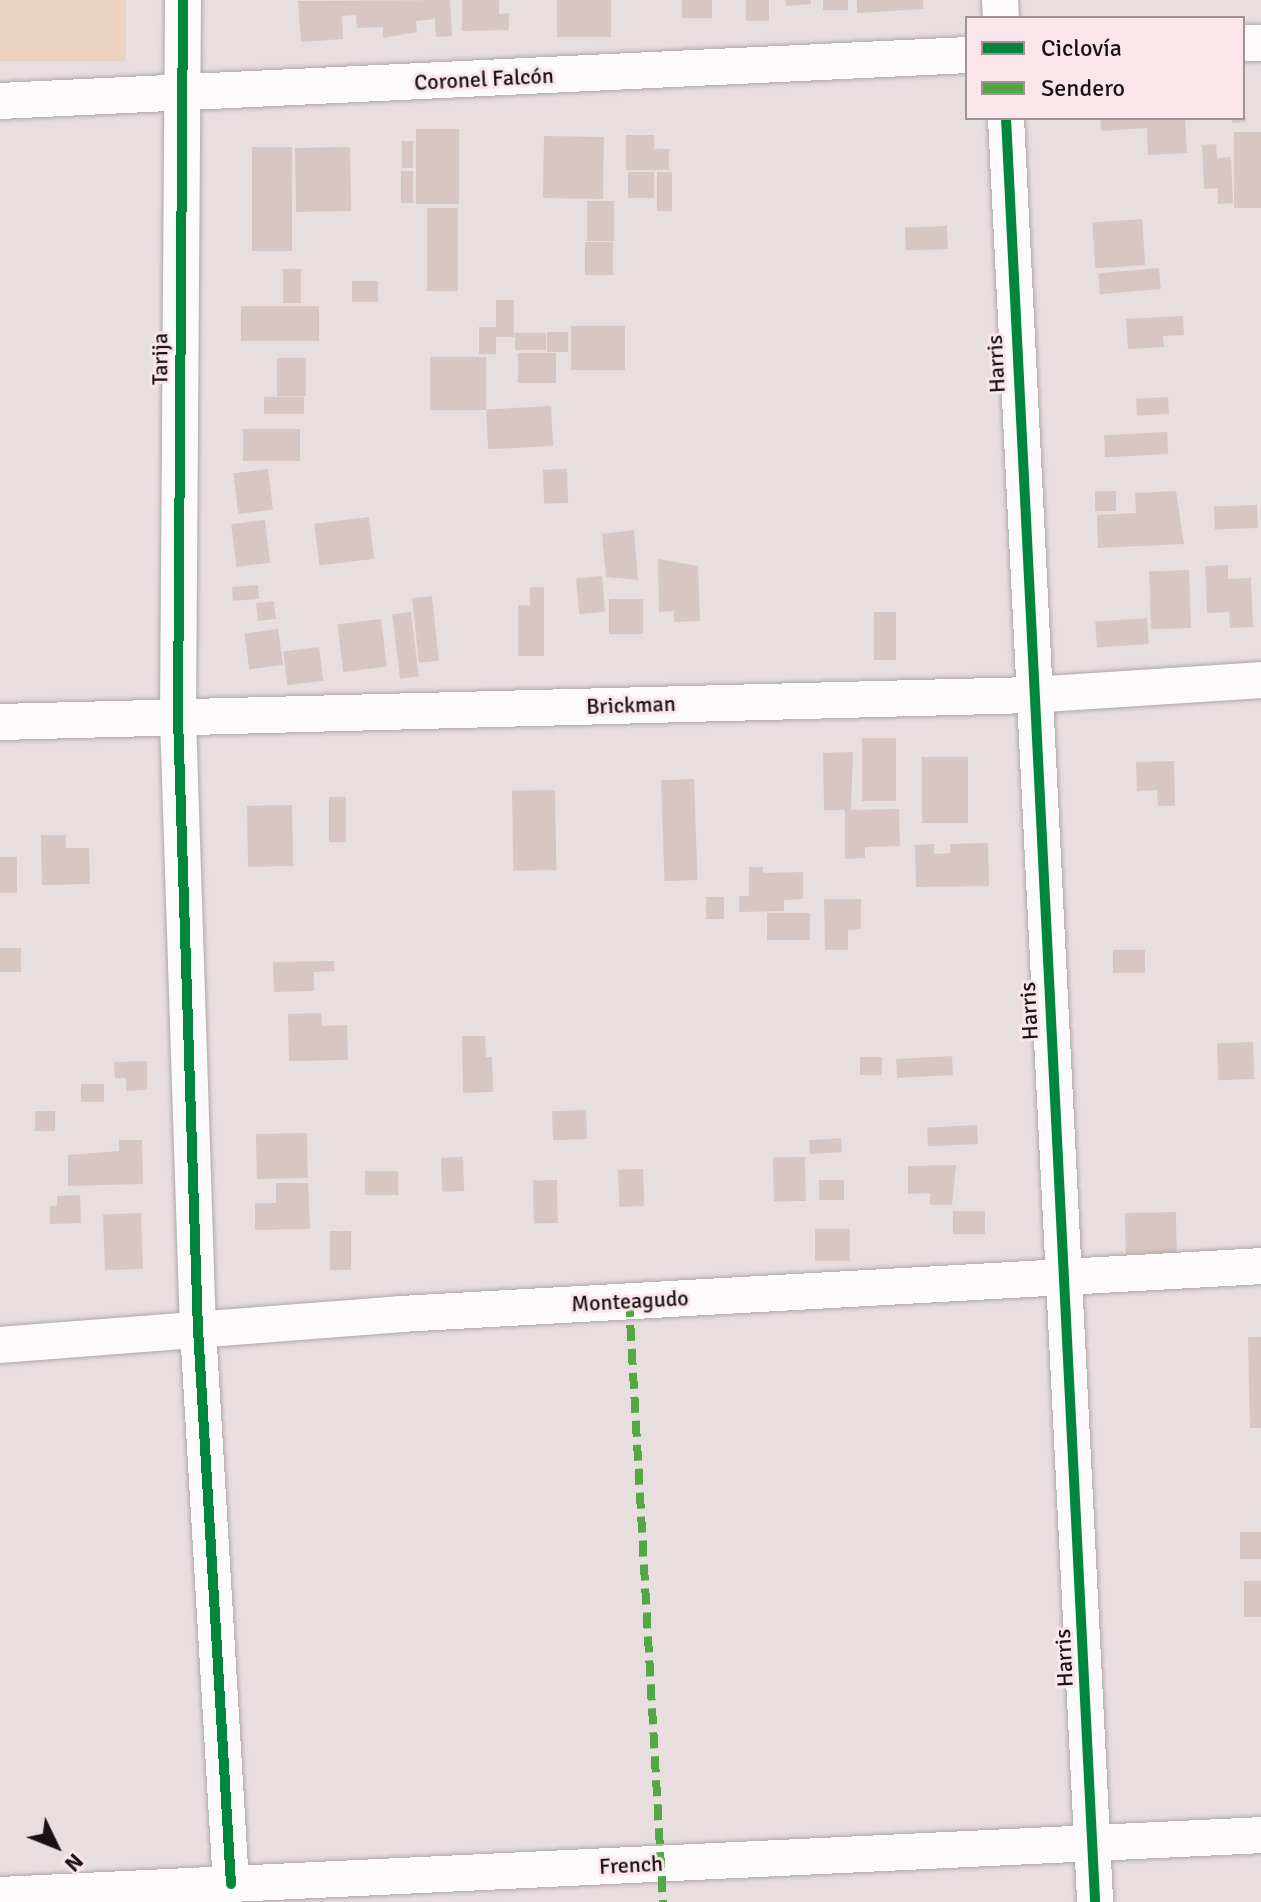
<!DOCTYPE html>
<meta charset="utf-8">
<style>
body{margin:0}
#map{position:relative;width:1261px;height:1902px;overflow:hidden;background:#e8dee0;font-family:Signika,sans-serif}
div>[style]{position:absolute}
.green>*{inset:0;background:#ebd2c1;transform-origin:0 0}
.building>*{inset:0;background:#d8c6c4;transform-origin:0 0}
.roads{filter:drop-shadow(0 0 2px #aea6a8) drop-shadow(0 0 2px #aea6a8)}
.minor>*{height:36px;margin:-18px;padding:0 18px;transform-origin:18px;border-radius:18px;background:#fcfafa}
.quiet>*{height:8px;margin-top:-4px;transform-origin:0;background:repeating-linear-gradient(90deg,#52a842 0 16px,transparent 0 24px)}
.cycleway>*{height:10px;margin:-5px;padding:0 5px;transform-origin:5px;border-radius:5px;background:#00873e}
span{translate:-50% -50%;white-space:nowrap;text-align:center;line-height:1.15;-webkit-text-stroke:6px #fae6ea;paint-order:stroke}
.street-label{font-size:22px;color:#1a1315}
.legend{position:absolute;left:965px;top:16px;width:280px;height:104px;box-sizing:border-box;background:#fae6ea;border:2px solid #a09295;margin:0;padding:10px 14px;list-style:none;font-size:24px;color:#1a1315}
.legend li{display:flex;align-items:center;gap:16px;height:40px}
.legend b{width:40px;border:2px solid #a09295}
.north{position:absolute;left:16px;top:1806px;width:80px;height:80px;-webkit-text-stroke:6px #fae6ea;paint-order:stroke;rotate:133deg;font-size:22px;font-weight:700;line-height:32px;text-align:center;color:#1a1315}
.north::after{content:'';display:block;margin:auto;width:28px;height:36px;background:#1a1315;clip-path:polygon(50% 0,100% 100%,50% 72%,0 100%)}
</style>
<div id="map">
<div class="green">
<i style="left:0;top:0;width:126px;height:61px"></i>
</div>
<div class="building">
<i style="clip-path:polygon(450px 0,452px 36px,436px 37px,435px 19px,416px 21px,417px 32px,383px 38px,383px 27px,357px 28px,356px 15px,342px 16px,343px 39px,301px 42px,298px 1px)"></i>
<i style="clip-path:polygon(462px 0,499px 0,499px 14px,509px 13px,509px 30px,462px 31px)"></i>
<i style="left:557px;top:0;width:54px;height:37px"></i>
<i style="left:682px;top:0;width:30px;height:18px"></i>
<i style="left:746px;top:0;width:23px;height:21px"></i>
<i style="clip-path:polygon(786px 0,811px 0,811px 4px,786px 6px)"></i>
<i style="left:823px;top:0;width:25px;height:10px"></i>
<i style="clip-path:polygon(857px 0,923px 0,923px 9px,857px 13px)"></i>
<i style="clip-path:polygon(1243px 96px,1246px 122px,1232px 123px,1232px 118px,1243px 118px)"></i>
<i style="clip-path:polygon(1100px 118px,1185px 118px,1187px 153px,1148px 155px,1147px 128px,1101px 131px)"></i>
<i style="left:459px;top:129px;width:75px;height:43px;rotate:90deg"></i>
<i style="left:1234px;top:132px;width:27px;height:76px"></i>
<i style="clip-path:polygon(626px 135px,654px 135px,654px 149px,669px 149px,669px 170px,626px 170px)"></i>
<i style="left:544px;top:136px;width:60px;height:62px;rotate:1deg"></i>
<i style="left:402px;top:141px;width:11px;height:27px"></i>
<i style="clip-path:polygon(1216px 144px,1217px 158px,1231px 157px,1233px 203px,1218px 204px,1218px 188px,1204px 189px,1202px 145px)"></i>
<i style="left:292px;top:147px;width:104px;height:40px;rotate:90deg"></i>
<i style="left:350px;top:147px;width:64px;height:55px;rotate:89deg"></i>
<i style="left:401px;top:171px;width:12px;height:32px"></i>
<i style="left:628px;top:172px;width:26px;height:26px"></i>
<i style="left:657px;top:172px;width:15px;height:39px"></i>
<i style="left:587px;top:201px;width:27px;height:40px"></i>
<i style="left:427px;top:208px;width:31px;height:83px"></i>
<i style="left:1142px;top:219px;width:46px;height:50px;rotate:86deg"></i>
<i style="left:947px;top:226px;width:23px;height:42px;rotate:88deg"></i>
<i style="left:585px;top:242px;width:28px;height:33px"></i>
<i style="left:1159px;top:268px;width:21px;height:61px;rotate:85deg"></i>
<i style="left:283px;top:269px;width:18px;height:34px"></i>
<i style="left:352px;top:281px;width:26px;height:21px"></i>
<i style="clip-path:polygon(496px 300px,514px 300px,514px 337px,496px 337px,496px 354px,479px 354px,479px 327px,496px 327px)"></i>
<i style="left:319px;top:306px;width:35px;height:78px;rotate:90deg"></i>
<i style="clip-path:polygon(1183px 316px,1184px 335px,1163px 336px,1164px 347px,1128px 349px,1126px 319px)"></i>
<i style="left:571px;top:326px;width:54px;height:44px"></i>
<i style="left:547px;top:332px;width:21px;height:20px"></i>
<i style="left:515px;top:333px;width:31px;height:17px"></i>
<i style="left:518px;top:353px;width:38px;height:30px"></i>
<i style="left:486px;top:357px;width:53px;height:56px;rotate:90deg"></i>
<i style="left:277px;top:358px;width:29px;height:38px"></i>
<i style="left:304px;top:397px;width:17px;height:40px;rotate:90deg"></i>
<i style="left:1168px;top:397px;width:17px;height:32px;rotate:87deg"></i>
<i style="left:551px;top:406px;width:40px;height:65px;rotate:87deg"></i>
<i style="left:243px;top:429px;width:57px;height:32px"></i>
<i style="left:1167px;top:432px;width:22px;height:63px;rotate:87deg"></i>
<i style="left:268px;top:469px;width:41px;height:35px;rotate:83deg"></i>
<i style="left:567px;top:469px;width:34px;height:24px;rotate:88deg"></i>
<i style="left:1095px;top:491px;width:21px;height:20px"></i>
<i style="clip-path:polygon(1176px 491px,1184px 544px,1098px 548px,1097px 515px,1136px 513px,1135px 493px)"></i>
<i style="left:1257px;top:505px;width:23px;height:43px;rotate:88deg"></i>
<i style="left:369px;top:517px;width:42px;height:55px;rotate:83deg"></i>
<i style="left:265px;top:520px;width:43px;height:34px;rotate:83deg"></i>
<i style="clip-path:polygon(634px 530px,638px 580px,606px 577px,602px 534px)"></i>
<i style="clip-path:polygon(658px 559px,698px 566px,700px 621px,674px 622px,674px 611px,659px 612px)"></i>
<i style="clip-path:polygon(1228px 565px,1228px 579px,1251px 578px,1253px 627px,1230px 628px,1229px 612px,1207px 613px,1205px 566px)"></i>
<i style="left:1189px;top:570px;width:58px;height:40px;rotate:88deg"></i>
<i style="left:602px;top:576px;width:36px;height:26px;rotate:85deg"></i>
<i style="left:258px;top:585px;width:14px;height:26px;rotate:86deg"></i>
<i style="clip-path:polygon(530px 587px,544px 587px,544px 656px,518px 656px,518px 605px,530px 606px)"></i>
<i style="left:432px;top:596px;width:65px;height:20px;rotate:84deg"></i>
<i style="left:609px;top:599px;width:34px;height:35px"></i>
<i style="left:274px;top:601px;width:18px;height:18px;rotate:84deg"></i>
<i style="left:411px;top:612px;width:65px;height:19px;rotate:83deg"></i>
<i style="left:874px;top:612px;width:22px;height:48px"></i>
<i style="left:1147px;top:618px;width:26px;height:52px;rotate:86deg"></i>
<i style="left:381px;top:619px;width:48px;height:44px;rotate:83deg"></i>
<i style="left:278px;top:629px;width:36px;height:34px;rotate:82deg"></i>
<i style="left:319px;top:647px;width:34px;height:36px;rotate:83deg"></i>
<i style="left:862px;top:738px;width:34px;height:63px"></i>
<i style="clip-path:polygon(853px 752px,851px 810px,899px 809px,900px 846px,865px 847px,865px 858px,845px 859px,845px 810px,824px 810px,823px 753px)"></i>
<i style="left:922px;top:757px;width:46px;height:66px"></i>
<i style="clip-path:polygon(1174px 761px,1175px 806px,1158px 806px,1157px 790px,1137px 791px,1136px 762px)"></i>
<i style="left:694px;top:779px;width:101px;height:33px;rotate:88deg"></i>
<i style="left:555px;top:790px;width:80px;height:43px;rotate:89deg"></i>
<i style="left:329px;top:797px;width:17px;height:45px"></i>
<i style="left:292px;top:805px;width:61px;height:45px;rotate:89deg"></i>
<i style="clip-path:polygon(41px 835px,66px 835px,66px 848px,89px 848px,90px 884px,42px 885px)"></i>
<i style="clip-path:polygon(988px 843px,989px 886px,916px 887px,915px 845px,934px 844px,934px 854px,950px 853px,950px 844px)"></i>
<i style="left:0;top:857px;width:17px;height:36px"></i>
<i style="clip-path:polygon(749px 867px,763px 867px,763px 873px,803px 872px,803px 899px,784px 900px,784px 911px,739px 912px,739px 896px,749px 896px)"></i>
<i style="left:706px;top:897px;width:18px;height:22px"></i>
<i style="clip-path:polygon(824px 899px,861px 899px,861px 929px,848px 930px,848px 950px,825px 950px)"></i>
<i style="left:810px;top:913px;width:27px;height:43px;rotate:90deg"></i>
<i style="left:0;top:948px;width:21px;height:24px"></i>
<i style="left:1113px;top:950px;width:32px;height:23px"></i>
<i style="clip-path:polygon(334px 961px,335px 971px,314px 972px,314px 991px,274px 992px,273px 962px)"></i>
<i style="clip-path:polygon(321px 1013px,322px 1026px,347px 1025px,348px 1060px,289px 1061px,288px 1014px)"></i>
<i style="clip-path:polygon(462px 1036px,485px 1036px,486px 1057px,492px 1057px,493px 1092px,463px 1093px)"></i>
<i style="left:1253px;top:1042px;width:37px;height:36px;rotate:88deg"></i>
<i style="left:952px;top:1056px;width:19px;height:56px;rotate:87deg"></i>
<i style="left:860px;top:1057px;width:22px;height:18px"></i>
<i style="clip-path:polygon(147px 1061px,147px 1090px,126px 1091px,126px 1078px,115px 1078px,114px 1062px)"></i>
<i style="left:104px;top:1084px;width:18px;height:23px;rotate:90deg"></i>
<i style="left:586px;top:1110px;width:29px;height:34px;rotate:88deg"></i>
<i style="left:35px;top:1111px;width:20px;height:20px"></i>
<i style="left:977px;top:1125px;width:19px;height:50px;rotate:87deg"></i>
<i style="left:307px;top:1133px;width:45px;height:51px;rotate:89deg"></i>
<i style="left:841px;top:1138px;width:14px;height:32px;rotate:86deg"></i>
<i style="clip-path:polygon(119px 1140px,142px 1140px,143px 1184px,68px 1186px,68px 1155px,119px 1151px)"></i>
<i style="left:463px;top:1157px;width:34px;height:22px;rotate:88deg"></i>
<i style="left:805px;top:1157px;width:44px;height:32px;rotate:89deg"></i>
<i style="clip-path:polygon(956px 1165px,952px 1205px,930px 1205px,930px 1193px,908px 1194px,908px 1166px)"></i>
<i style="left:643px;top:1169px;width:37px;height:25px;rotate:88deg"></i>
<i style="left:365px;top:1171px;width:33px;height:24px"></i>
<i style="left:557px;top:1180px;width:43px;height:24px;rotate:89deg"></i>
<i style="left:844px;top:1180px;width:20px;height:25px;rotate:90deg"></i>
<i style="clip-path:polygon(276px 1183px,308px 1183px,310px 1229px,255px 1230px,255px 1203px,276px 1203px)"></i>
<i style="clip-path:polygon(80px 1195px,81px 1223px,50px 1224px,50px 1206px,57px 1206px,57px 1196px)"></i>
<i style="left:985px;top:1211px;width:23px;height:32px;rotate:90deg"></i>
<i style="left:1176px;top:1212px;width:41px;height:51px;rotate:89deg"></i>
<i style="left:141px;top:1213px;width:56px;height:38px;rotate:88deg"></i>
<i style="left:815px;top:1229px;width:35px;height:32px"></i>
<i style="left:351px;top:1231px;width:39px;height:21px;rotate:90deg"></i>
<i style="clip-path:polygon(1248px 1337px,1261px 1337px,1261px 1428px,1250px 1428px)"></i>
<i style="left:1261px;top:1532px;width:27px;height:21px;rotate:90deg"></i>
<i style="left:1261px;top:1581px;width:36px;height:17px;rotate:90deg"></i>
</div>
<div class="roads">
<div class="minor">
<i style="left:183px;top:0;width:718px;rotate:90.4deg"></i>
<i style="left:178px;top:718px;width:611px;rotate:88.13deg"></i>
<i style="left:198px;top:1329px;width:556px;rotate:86.6deg"></i>
<i style="left:1000px;top:0;width:18px;rotate:87deg"></i>
<i style="left:1243px;top:43px;width:18px"></i>
<i style="left:0;top:101px;width:968px;rotate:-2.72deg"></i>
<i style="left:1006px;top:118px;width:1786px;rotate:87.14deg"></i>
<i style="left:0;top:722px;width:1031px;rotate:-1.5deg"></i>
<i style="left:1031px;top:695px;width:230px;rotate:-3.7deg"></i>
<i style="left:0;top:1345px;width:402px;rotate:-4.4deg"></i>
<i style="left:401px;top:1314px;width:861px;rotate:-3.19deg"></i>
<i style="left:0;top:1895px;width:1262px;rotate:-2.72deg"></i>
</div>
</div>
<div class="quiet">
<i style="left:629px;top:1301px;width:602px;rotate:86.76deg"></i>
</div>
<div class="cycleway">
<i style="left:183px;top:0;width:718px;rotate:90.4deg"></i>
<i style="left:178px;top:718px;width:611px;rotate:88.13deg"></i>
<i style="left:198px;top:1329px;width:556px;rotate:86.6deg"></i>
<i style="left:1006px;top:118px;width:1786px;rotate:87.14deg"></i>
</div>
<div class="street-label">
<span style="left:484px;top:79px;rotate:-3deg">Coronel Falcón</span>
<span style="left:160px;top:359px;rotate:-90deg">Tarija</span>
<span style="left:996px;top:364px;rotate:-93deg">Harris</span>
<span style="left:631px;top:705px;rotate:-2deg">Brickman</span>
<span style="left:1029px;top:1011px;rotate:-93deg">Harris</span>
<span style="left:630px;top:1301px;rotate:-3deg">Monteagudo</span>
<span style="left:1064px;top:1658px;rotate:-93deg">Harris</span>
<span style="left:631px;top:1865px;rotate:-3deg">French</span>
</div>
<ul class="legend">
<li><b style="height:10px;background:#00873e"></b>Ciclovía</li>
<li><b style="height:10px;background:#52a842"></b>Sendero</li>
</ul>
<div class="north">N</div>
</div>
